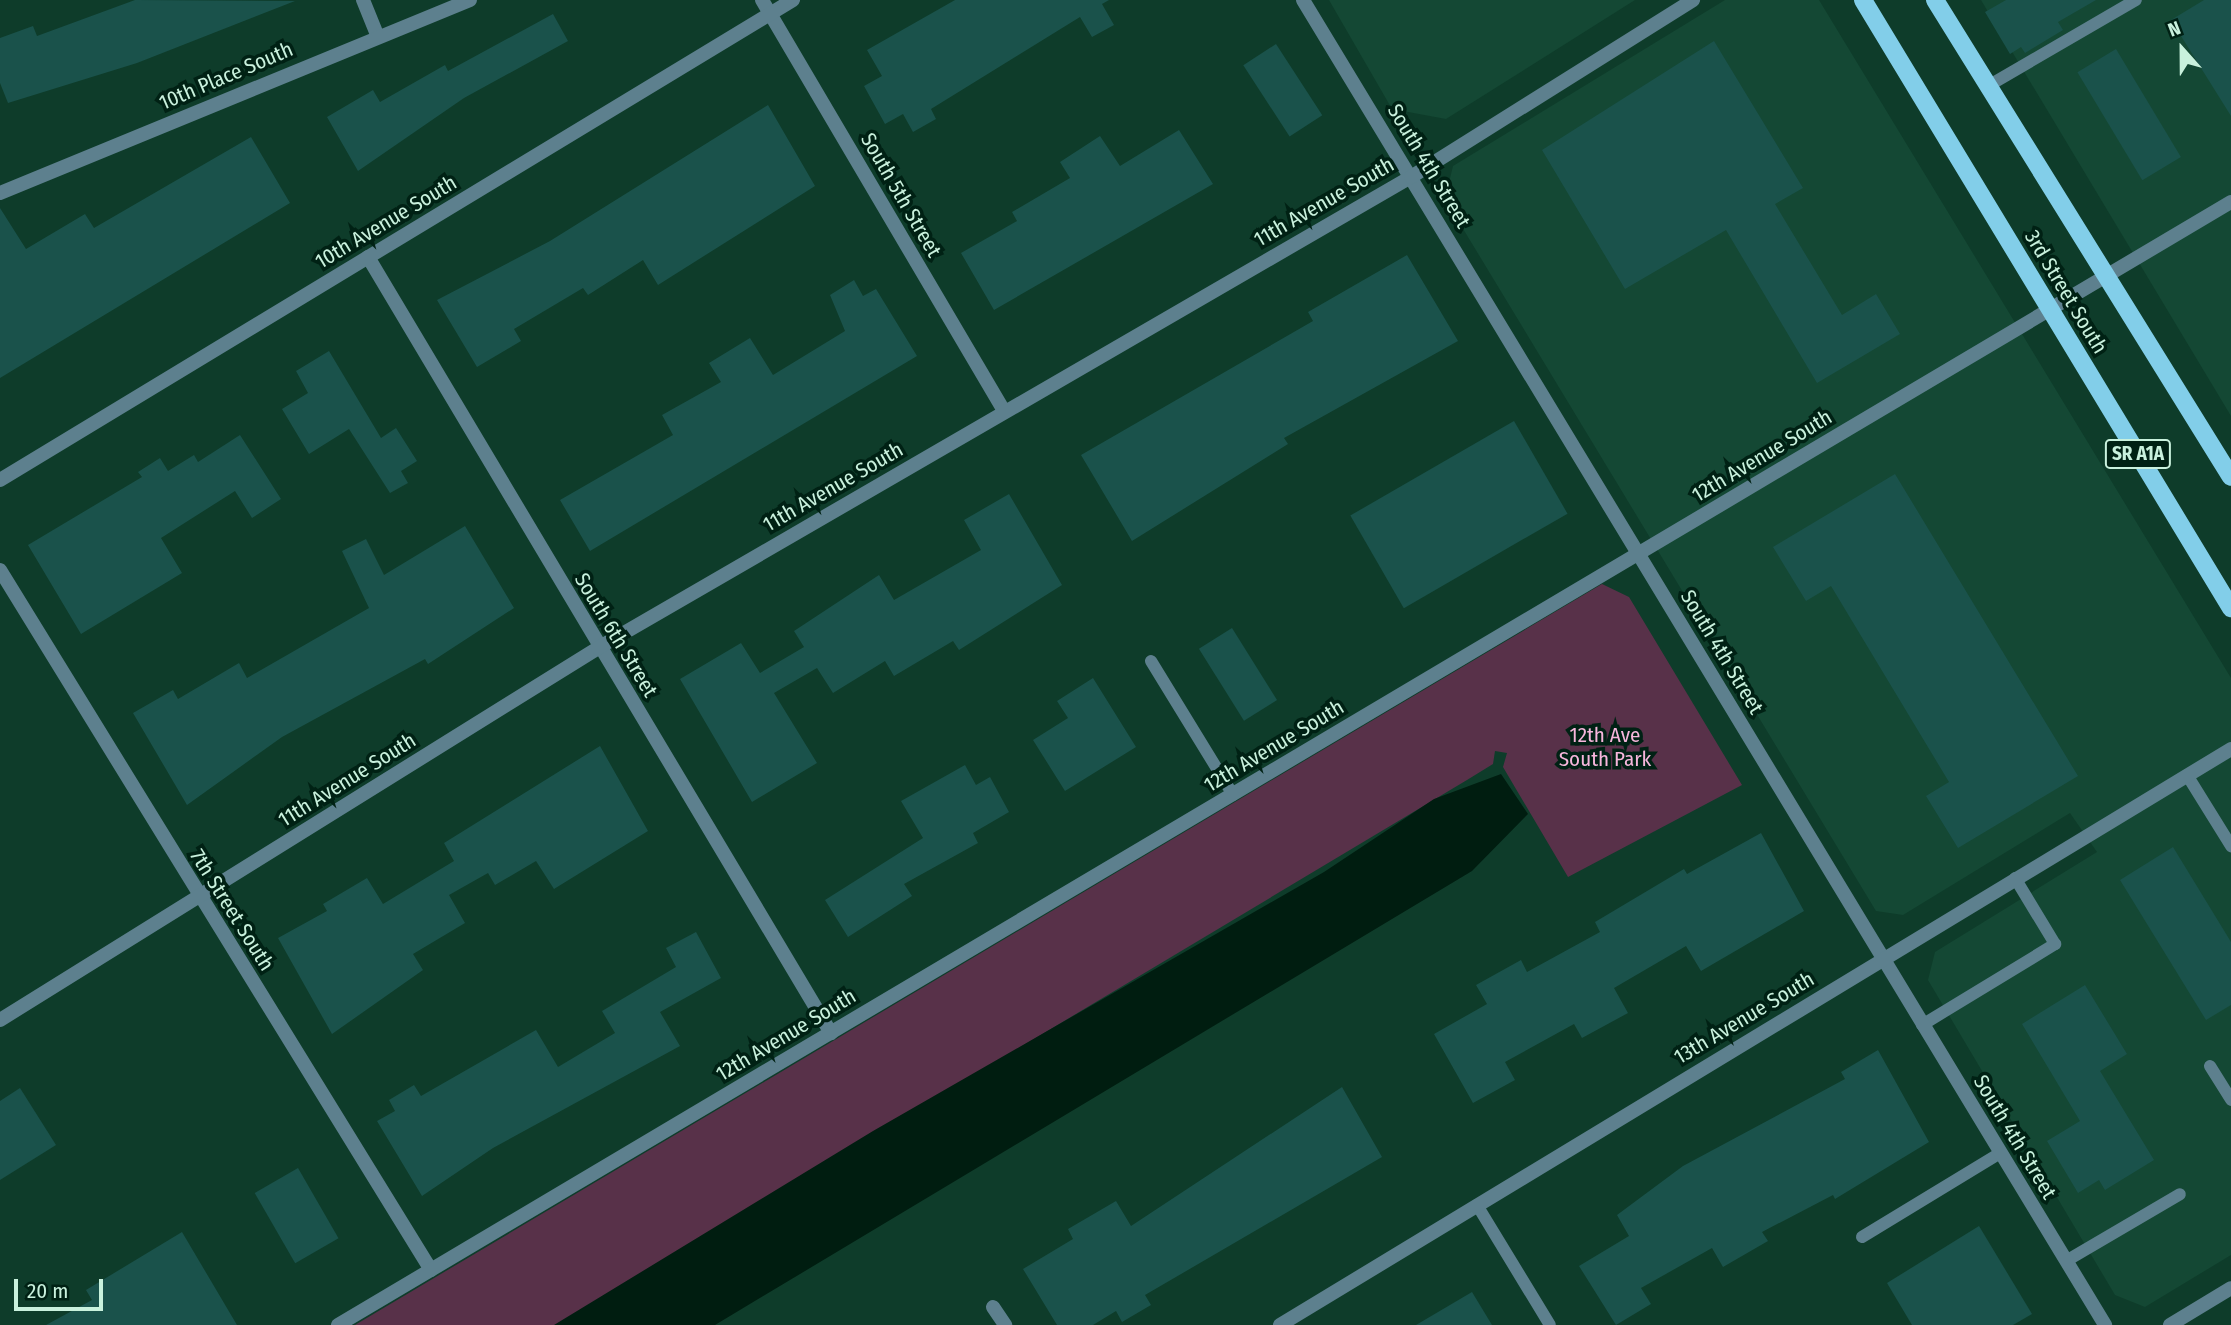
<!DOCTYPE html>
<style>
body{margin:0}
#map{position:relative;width:2231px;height:1325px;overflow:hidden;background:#0e3c2a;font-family:"Fira Sans Condensed",sans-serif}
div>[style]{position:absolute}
.built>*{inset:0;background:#144834}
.green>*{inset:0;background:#583149}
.water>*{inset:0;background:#001d10}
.building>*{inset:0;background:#1a524b;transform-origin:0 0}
.service>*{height:12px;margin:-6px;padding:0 6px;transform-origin:6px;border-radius:6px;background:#5d808e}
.minor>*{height:14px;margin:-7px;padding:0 7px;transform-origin:7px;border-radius:7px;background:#5d808e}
.tertiary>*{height:14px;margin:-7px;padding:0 7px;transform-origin:7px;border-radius:7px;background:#5d808e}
.primary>*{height:18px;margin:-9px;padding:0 9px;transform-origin:9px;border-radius:9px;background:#82cee9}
span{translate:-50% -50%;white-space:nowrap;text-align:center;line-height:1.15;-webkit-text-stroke:7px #002114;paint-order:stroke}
.shield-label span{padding:2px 5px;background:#002114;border:2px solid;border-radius:5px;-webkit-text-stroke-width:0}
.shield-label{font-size:19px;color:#c9f1dd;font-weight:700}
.street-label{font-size:21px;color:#c9f1dd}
.park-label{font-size:21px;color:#f7b6dc}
.north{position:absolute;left:2147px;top:14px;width:70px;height:70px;-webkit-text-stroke:5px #002114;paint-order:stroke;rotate:339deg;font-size:19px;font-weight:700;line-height:28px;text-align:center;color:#c9f1dd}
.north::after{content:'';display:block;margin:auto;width:24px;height:32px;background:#c9f1dd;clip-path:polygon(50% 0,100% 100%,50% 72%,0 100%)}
.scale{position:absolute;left:14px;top:1279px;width:89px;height:32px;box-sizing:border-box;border:4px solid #c9f1dd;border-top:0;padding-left:9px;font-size:21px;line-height:24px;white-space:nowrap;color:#c9f1dd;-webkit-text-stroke:5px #002114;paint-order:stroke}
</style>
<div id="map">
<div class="built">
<i style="clip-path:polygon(1329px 0,1635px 0,1446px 119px,1392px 109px)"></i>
<i style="clip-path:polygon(1725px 0,1819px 0,2231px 678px,2231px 1255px,2145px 1307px,2115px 1295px,1928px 980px,1935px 952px,2097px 852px,2070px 813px,1903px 915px,1876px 911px,1445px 199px,1453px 166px)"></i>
<i style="clip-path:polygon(1981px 0,2211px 0,2231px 33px,2231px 416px)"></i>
</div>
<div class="green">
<i style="clip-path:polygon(1602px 584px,1629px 597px,1742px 785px,1568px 877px,1503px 767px,1507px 753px,1495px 751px,1493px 764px,1467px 780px,556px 1325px,355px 1325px)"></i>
</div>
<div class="water">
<i style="clip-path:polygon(1501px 774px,1528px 814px,1472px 871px,715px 1325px,554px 1325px,873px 1131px,1324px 872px,1434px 799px)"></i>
</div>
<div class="building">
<i style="clip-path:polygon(135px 0,295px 1px,137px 63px,8px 103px,0 83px,0 38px,33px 26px,37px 36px)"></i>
<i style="clip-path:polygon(955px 0,1109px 0,1102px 4px,1114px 25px,1092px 37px,1080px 17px,931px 109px,936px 119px,913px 132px,903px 114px,885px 124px,864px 86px,882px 76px,867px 50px)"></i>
<i style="clip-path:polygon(2006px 0,2096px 0,2058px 22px,2063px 30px,2025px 53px,2021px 47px,2010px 54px,1985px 12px)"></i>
<i style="clip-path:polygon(2204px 0,2231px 0,2231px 116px,2171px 20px)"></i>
<i style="clip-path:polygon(553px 14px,568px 41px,464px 98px,358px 171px,327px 117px,373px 90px,380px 102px,445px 65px,448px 71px)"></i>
<i style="clip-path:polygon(1714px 41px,1803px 188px,1775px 204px,1842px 315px,1876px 294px,1900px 334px,1817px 383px,1726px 230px,1625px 289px,1542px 150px)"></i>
<i style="left:1276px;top:44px;width:85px;height:39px;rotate:57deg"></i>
<i style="left:2116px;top:49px;width:126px;height:45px;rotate:59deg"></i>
<i style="clip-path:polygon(768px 105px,815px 186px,658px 285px,643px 260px,588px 295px,583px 288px,514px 329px,521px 341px,477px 367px,437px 300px,550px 241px)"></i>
<i style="clip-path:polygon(1179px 130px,1213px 184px,994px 310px,961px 253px,1017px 221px,1012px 212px,1070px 178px,1060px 162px,1100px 136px,1120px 166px)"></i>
<i style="clip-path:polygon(251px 137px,290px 203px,0 378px,0 208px,26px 249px,85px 214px,94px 228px)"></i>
<i style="clip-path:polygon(1407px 255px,1458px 341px,1284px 438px,1288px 444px,1132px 541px,1081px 455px,1313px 321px,1308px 312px)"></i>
<i style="clip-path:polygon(854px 280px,863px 296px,876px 289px,917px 356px,590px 551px,560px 500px,673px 435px,662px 415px,721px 382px,709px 363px,750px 338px,773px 375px,845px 331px,830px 295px)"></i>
<i style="clip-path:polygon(329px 351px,381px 438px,396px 428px,417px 461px,401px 471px,408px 483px,390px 493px,349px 429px,309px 454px,282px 409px,308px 393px,296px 371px)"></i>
<i style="left:1514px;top:421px;width:107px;height:189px;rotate:60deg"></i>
<i style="clip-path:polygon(240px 435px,281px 499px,252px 518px,235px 491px,161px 538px,182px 573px,81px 634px,28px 545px,142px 477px,138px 472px,160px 458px,168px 471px,194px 455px,198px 462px)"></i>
<i style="clip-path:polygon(1895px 474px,2078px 776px,1958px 848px,1926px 796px,1949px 782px,1831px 586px,1806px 601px,1773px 547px)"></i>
<i style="clip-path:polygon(1009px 494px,1062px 585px,959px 650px,953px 641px,894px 676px,885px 661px,833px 693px,817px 668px,774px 693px,817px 763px,752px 802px,680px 679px,741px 643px,760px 673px,804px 647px,794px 631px,879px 575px,894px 600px,981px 550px,964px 520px)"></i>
<i style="clip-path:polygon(465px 526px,514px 608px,428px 664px,425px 659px,282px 737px,187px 805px,133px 713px,173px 690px,178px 699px,239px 663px,247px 678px,369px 608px,342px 551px,366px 539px,384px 575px)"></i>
<i style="left:1232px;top:628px;width:85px;height:39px;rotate:58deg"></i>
<i style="clip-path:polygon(1093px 678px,1136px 747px,1065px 791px,1033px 740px,1068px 718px,1057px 701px)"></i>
<i style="clip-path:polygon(600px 746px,648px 831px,554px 889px,536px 861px,495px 885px,488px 873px,449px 895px,465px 923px,413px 954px,423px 970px,332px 1034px,278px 938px,327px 911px,323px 904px,367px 878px,383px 904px,454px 861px,444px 843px)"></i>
<i style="clip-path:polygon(965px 765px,976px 785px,990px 777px,1009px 812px,973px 833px,978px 843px,904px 884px,912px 896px,848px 937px,825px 900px,923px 838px,901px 801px)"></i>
<i style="clip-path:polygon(1761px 833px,1804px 911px,1701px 971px,1686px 946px,1614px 988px,1628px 1013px,1582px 1038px,1574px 1024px,1505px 1062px,1515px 1080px,1473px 1103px,1434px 1034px,1487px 1004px,1476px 985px,1521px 960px,1527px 972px,1600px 932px,1595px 922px,1684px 869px,1687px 874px)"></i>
<i style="clip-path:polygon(2173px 847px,2231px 942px,2231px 1005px,2206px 1020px,2120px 880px)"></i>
<i style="clip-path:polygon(696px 932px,721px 978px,660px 1012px,680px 1046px,493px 1148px,422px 1196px,377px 1121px,395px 1111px,389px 1100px,414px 1085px,421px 1096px,536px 1030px,558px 1067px,615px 1033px,602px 1011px,676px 967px,666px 948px)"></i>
<i style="clip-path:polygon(2085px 985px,2127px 1054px,2100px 1071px,2154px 1160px,2105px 1190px,2099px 1180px,2078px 1193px,2047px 1141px,2080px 1121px,2022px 1024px)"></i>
<i style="clip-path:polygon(1878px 1050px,1929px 1142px,1835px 1199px,1833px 1195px,1762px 1232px,1768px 1241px,1723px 1267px,1712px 1248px,1641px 1288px,1651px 1304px,1616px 1325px,1579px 1266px,1629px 1236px,1617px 1215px,1683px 1166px,1845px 1079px,1841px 1072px)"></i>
<i style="clip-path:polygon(1342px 1087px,1382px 1157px,1145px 1295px,1151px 1305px,1122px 1322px,1116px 1311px,1093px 1325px,1057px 1325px,1023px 1269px,1073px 1239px,1068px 1229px,1116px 1201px,1131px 1226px)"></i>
<i style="clip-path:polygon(20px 1088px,56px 1145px,0 1180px,0 1101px)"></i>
<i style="left:298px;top:1168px;width:81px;height:50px;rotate:60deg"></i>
<i style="clip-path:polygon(1979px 1226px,2032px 1314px,2013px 1325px,1912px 1325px,1887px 1283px)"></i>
<i style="clip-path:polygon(182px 1232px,237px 1325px,46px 1325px,92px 1300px,86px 1290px)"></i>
<i style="clip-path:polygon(1472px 1292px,1492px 1325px,1416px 1325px)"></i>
</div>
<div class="service">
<i style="left:1988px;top:86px;width:171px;rotate:-30.2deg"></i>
<i style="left:1151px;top:661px;width:157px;rotate:58.5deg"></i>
<i style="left:2187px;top:775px;width:84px;rotate:58.2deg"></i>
<i style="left:1922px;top:1025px;width:156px;rotate:-31.3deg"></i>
<i style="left:2055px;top:944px;width:77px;rotate:-121.2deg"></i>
<i style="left:2210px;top:1066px;width:40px;rotate:58deg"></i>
<i style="left:1477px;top:1205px;width:140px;rotate:58.7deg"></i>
<i style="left:1862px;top:1237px;width:162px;rotate:-31.3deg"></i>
<i style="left:2066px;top:1261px;width:132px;rotate:-30.4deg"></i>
</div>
<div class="minor">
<i style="left:363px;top:0;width:38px;rotate:68deg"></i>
<i style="left:762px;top:0;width:477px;rotate:59.5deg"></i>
<i style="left:1303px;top:0;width:1549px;rotate:58.81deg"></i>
<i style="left:0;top:193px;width:508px;rotate:-22.32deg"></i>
<i style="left:368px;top:257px;width:904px;rotate:59.18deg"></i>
<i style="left:0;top:480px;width:927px;rotate:-31.19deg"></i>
<i style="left:0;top:570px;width:822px;rotate:58.38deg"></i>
<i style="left:0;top:1020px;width:704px;rotate:-31.88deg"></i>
<i style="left:598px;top:648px;width:940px;rotate:-30.09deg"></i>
<i style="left:1411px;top:177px;width:333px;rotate:-32.1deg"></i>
<i style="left:993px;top:1307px;width:22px;rotate:56deg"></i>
<i style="left:338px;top:1325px;width:2201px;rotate:-30.68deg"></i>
<i style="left:2170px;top:1325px;width:71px;rotate:-31.2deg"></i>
</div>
<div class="tertiary">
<i style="left:1280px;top:1325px;width:1112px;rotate:-31.2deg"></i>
</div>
<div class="primary">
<i style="left:1863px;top:0;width:711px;rotate:58.82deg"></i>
<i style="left:1935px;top:0;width:561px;rotate:58.18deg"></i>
</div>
<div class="shield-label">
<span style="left:2138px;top:454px">SR A1A</span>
</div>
<div class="street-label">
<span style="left:226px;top:76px;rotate:-23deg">10th Place South</span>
<span style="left:1429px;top:166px;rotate:59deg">South 4th Street</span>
<span style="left:901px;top:195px;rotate:60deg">South 5th Street</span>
<span style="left:1324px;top:202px;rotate:-30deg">11th Avenue South</span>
<span style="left:386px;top:222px;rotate:-31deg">10th Avenue South</span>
<span style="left:2066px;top:292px;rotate:59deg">3rd Street South</span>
<span style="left:1762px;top:456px;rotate:-31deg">12th Avenue South</span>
<span style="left:833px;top:487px;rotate:-30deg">11th Avenue South</span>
<span style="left:616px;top:635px;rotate:59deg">South 6th Street</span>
<span style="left:1722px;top:652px;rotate:59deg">South 4th Street</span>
<span style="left:1274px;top:746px;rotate:-31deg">12th Avenue South</span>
<span style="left:347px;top:780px;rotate:-32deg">11th Avenue South</span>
<span style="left:232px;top:910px;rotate:58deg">7th Street South</span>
<span style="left:1744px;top:1018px;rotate:-31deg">13th Avenue South</span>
<span style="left:786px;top:1035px;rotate:-31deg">12th Avenue South</span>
<span style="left:2015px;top:1137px;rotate:59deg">South 4th Street</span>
</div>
<div class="park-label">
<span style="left:1605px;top:747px">12th Ave<br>South Park</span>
</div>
<div class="north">N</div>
<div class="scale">20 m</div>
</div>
